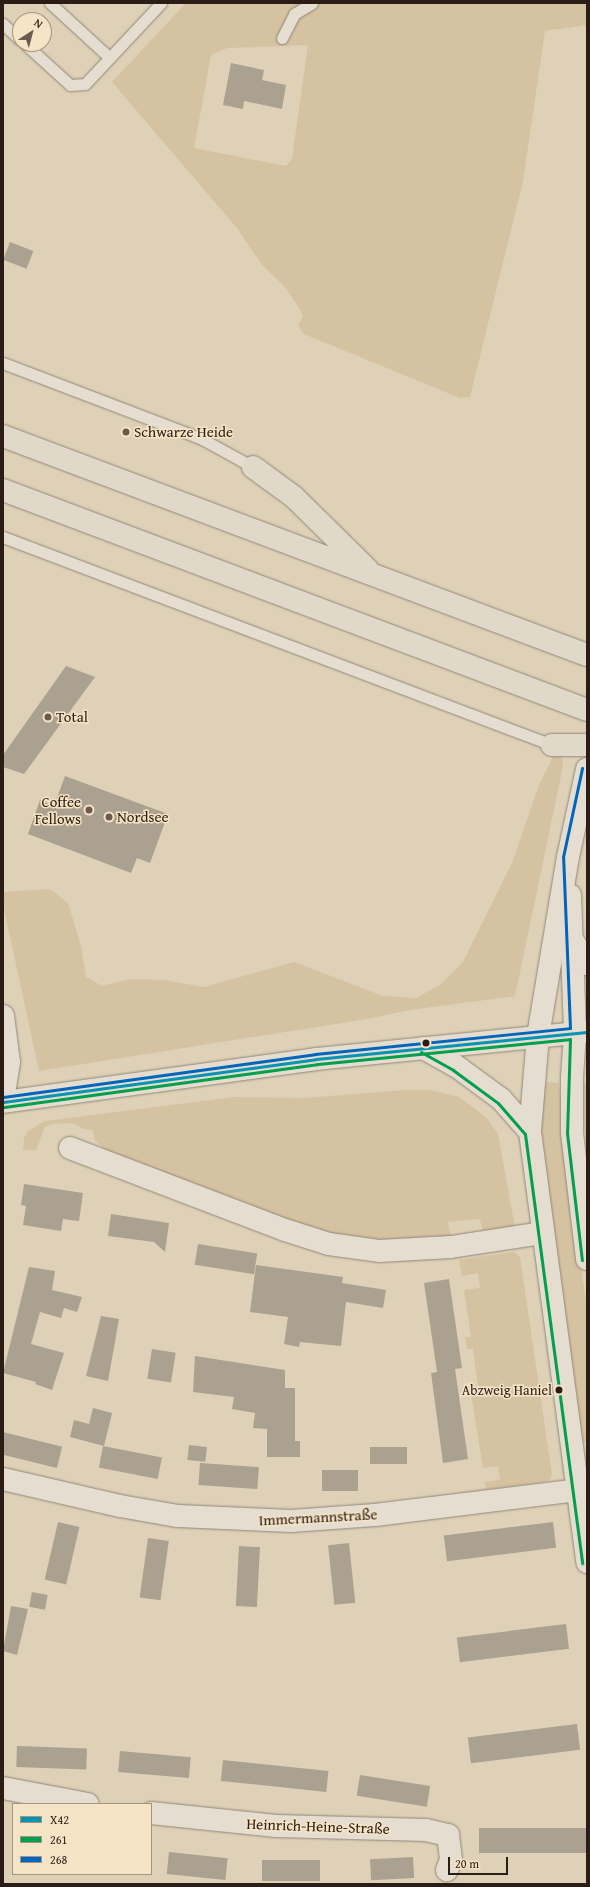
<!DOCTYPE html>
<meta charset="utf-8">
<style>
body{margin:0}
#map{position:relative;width:590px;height:1887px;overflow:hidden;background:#ded1b7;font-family:"Gentium Book Plus",serif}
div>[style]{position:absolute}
.green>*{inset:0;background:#d5c2a0}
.building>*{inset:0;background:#aba190;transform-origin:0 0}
.roads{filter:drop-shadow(0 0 1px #918778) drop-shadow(0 0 1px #918778)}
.lane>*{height:11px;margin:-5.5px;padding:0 5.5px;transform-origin:5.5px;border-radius:5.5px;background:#e4ddd0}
.street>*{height:22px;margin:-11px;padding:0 11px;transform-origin:11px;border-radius:11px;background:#e4ddd0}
.secondary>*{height:22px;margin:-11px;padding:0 11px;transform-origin:11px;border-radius:11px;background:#e4ddd0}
.highway>*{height:22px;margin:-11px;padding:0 11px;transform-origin:11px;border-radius:11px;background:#e0d8c9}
.bus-1>*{height:3px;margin:-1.5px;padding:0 1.5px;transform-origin:1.5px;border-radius:1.5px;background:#0794b2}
.bus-2>*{height:3px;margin:-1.5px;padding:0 1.5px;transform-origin:1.5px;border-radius:1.5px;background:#029f4e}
.bus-3>*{height:3px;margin:-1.5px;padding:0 1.5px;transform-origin:1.5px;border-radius:1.5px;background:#0065bd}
.dots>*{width:11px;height:11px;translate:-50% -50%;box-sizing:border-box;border:2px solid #f5e4c5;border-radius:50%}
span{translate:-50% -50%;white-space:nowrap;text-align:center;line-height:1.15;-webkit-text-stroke:3px #f5e4c5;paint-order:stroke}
.bus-label{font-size:14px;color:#2c1c16}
.right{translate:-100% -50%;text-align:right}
.poi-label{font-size:15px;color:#2c1c16}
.left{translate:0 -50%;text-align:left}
.street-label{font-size:15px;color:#2c1c16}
.frame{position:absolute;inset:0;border:4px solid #2c1c16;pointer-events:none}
.legend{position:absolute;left:12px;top:1803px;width:140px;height:72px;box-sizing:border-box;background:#f5e4c5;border:1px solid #a5947f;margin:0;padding:5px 7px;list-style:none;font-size:12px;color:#2c1c16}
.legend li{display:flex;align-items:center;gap:8px;height:20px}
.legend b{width:20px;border:1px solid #a5947f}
.north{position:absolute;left:12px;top:12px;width:40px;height:40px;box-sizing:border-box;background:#f5e4c5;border:1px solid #a5947f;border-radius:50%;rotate:36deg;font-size:11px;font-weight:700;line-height:16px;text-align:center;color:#2c1c16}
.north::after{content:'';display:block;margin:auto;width:14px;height:18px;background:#6a5b4e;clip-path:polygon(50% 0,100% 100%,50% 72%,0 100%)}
.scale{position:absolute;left:448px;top:1857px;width:60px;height:18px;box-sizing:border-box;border:2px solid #2c1c16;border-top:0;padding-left:5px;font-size:12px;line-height:14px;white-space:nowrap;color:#2c1c16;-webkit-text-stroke:3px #f5e4c5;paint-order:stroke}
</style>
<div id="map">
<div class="green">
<i style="clip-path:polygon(evenodd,186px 3px,587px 3px,587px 25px,545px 31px,523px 181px,470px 397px,460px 398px,304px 334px,298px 325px,303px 316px,301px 311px,285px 287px,263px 266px,236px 227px,112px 82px,186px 3px,308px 45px,292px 159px,286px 166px,194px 148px,211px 55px,227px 48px,308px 45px)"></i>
<i style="clip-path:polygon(562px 754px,563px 766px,515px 996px,410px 1010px,367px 1019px,39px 1071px,3px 904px,3px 892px,50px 889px,68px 903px,81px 946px,86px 977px,102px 986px,131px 979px,163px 980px,204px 987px,294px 962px,383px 996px,416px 998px,440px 985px,463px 962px,512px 863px,539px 785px,554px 755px)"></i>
<i style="clip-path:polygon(545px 1082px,559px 1083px,568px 1174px,587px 1309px,587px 1442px,581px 1443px,541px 1136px,540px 1107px)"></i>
<i style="clip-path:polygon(583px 1084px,587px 1084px,587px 1150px,581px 1100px)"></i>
<i style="clip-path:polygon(404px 1090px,430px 1090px,459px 1097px,486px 1117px,498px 1134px,515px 1228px,483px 1234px,480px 1219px,448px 1222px,451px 1240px,388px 1243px,319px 1233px,106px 1154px,107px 1150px,95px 1141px,93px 1130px,83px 1129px,73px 1123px,52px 1124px,45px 1127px,36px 1150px,23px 1150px,24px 1138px,28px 1131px,45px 1121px,235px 1097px,304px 1098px)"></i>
<i style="clip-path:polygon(514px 1252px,520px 1257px,552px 1475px,549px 1481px,486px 1490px,485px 1482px,500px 1480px,498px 1466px,483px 1468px,470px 1387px,478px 1386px,473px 1349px,467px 1349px,465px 1337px,471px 1337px,464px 1290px,480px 1288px,478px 1273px,462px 1276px,459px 1260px)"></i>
</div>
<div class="building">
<i style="clip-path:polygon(231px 63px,264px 70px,262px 80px,286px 85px,282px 109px,244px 101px,243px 109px,223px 105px)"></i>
<i style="left:10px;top:242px;width:25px;height:19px;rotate:21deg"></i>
<i style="clip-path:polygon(66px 666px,95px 677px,24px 774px,3px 767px,3px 755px)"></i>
<i style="clip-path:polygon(65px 776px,168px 814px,150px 863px,137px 858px,131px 873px,28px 834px,40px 800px,54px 806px)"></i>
<i style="clip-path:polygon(24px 1184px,83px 1193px,79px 1221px,63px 1219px,61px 1231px,23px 1225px,26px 1206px,21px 1205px)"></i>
<i style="clip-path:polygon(111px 1214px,169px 1223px,165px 1252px,154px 1242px,108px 1236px)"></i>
<i style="left:198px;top:1244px;width:60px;height:21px;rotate:9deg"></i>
<i style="clip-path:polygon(256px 1265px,343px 1277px,342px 1283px,386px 1290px,383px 1308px,346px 1302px,341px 1346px,300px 1342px,299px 1347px,284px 1344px,288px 1317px,250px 1312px)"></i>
<i style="clip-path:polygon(29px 1267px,55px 1271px,52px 1290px,82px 1297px,77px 1312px,64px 1308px,61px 1318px,40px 1312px,31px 1344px,64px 1353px,52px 1390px,35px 1384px,36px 1382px,3px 1373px)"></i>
<i style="clip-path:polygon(449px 1279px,462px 1368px,455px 1369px,468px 1459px,443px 1463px,431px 1373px,437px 1372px,424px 1283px)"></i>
<i style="clip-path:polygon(101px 1316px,119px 1319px,108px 1381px,86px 1376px)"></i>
<i style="left:152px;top:1349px;width:24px;height:30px;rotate:9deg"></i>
<i style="clip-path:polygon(195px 1356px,285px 1370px,285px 1388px,295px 1388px,295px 1441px,300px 1441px,300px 1457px,267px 1457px,267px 1429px,253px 1428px,255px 1413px,232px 1409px,234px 1397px,193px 1392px)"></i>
<i style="clip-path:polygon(93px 1408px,112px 1413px,104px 1446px,70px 1437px,74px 1420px,89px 1424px)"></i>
<i style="left:3px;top:1432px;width:61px;height:22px;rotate:14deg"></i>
<i style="left:189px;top:1445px;width:18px;height:15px;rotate:6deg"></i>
<i style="left:103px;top:1446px;width:60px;height:22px;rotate:11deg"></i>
<i style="left:370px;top:1447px;width:37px;height:17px"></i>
<i style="left:200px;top:1463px;width:59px;height:22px;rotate:4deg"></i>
<i style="left:322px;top:1470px;width:36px;height:21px"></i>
<i style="left:58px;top:1522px;width:22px;height:59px;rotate:13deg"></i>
<i style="left:553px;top:1522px;width:26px;height:110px;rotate:83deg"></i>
<i style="left:148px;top:1538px;width:21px;height:60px;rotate:8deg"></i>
<i style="left:349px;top:1543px;width:60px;height:21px;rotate:84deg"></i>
<i style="left:239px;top:1546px;width:21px;height:60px;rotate:3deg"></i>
<i style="left:32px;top:1592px;width:16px;height:15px;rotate:11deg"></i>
<i style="clip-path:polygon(11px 1606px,28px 1609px,17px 1655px,3px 1651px)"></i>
<i style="left:566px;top:1624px;width:25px;height:110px;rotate:83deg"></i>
<i style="left:577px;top:1724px;width:26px;height:110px;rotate:83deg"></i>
<i style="left:17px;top:1746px;width:70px;height:21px;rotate:2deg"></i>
<i style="left:120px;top:1751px;width:71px;height:21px;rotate:5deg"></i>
<i style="left:223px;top:1760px;width:106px;height:21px;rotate:6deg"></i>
<i style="left:360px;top:1775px;width:71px;height:21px;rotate:9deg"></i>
<i style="left:587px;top:1828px;width:25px;height:108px;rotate:90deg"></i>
<i style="left:169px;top:1852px;width:59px;height:22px;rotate:6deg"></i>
<i style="left:413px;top:1857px;width:21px;height:43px;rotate:87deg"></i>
<i style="left:262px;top:1860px;width:58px;height:21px"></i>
</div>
<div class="roads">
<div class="lane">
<i style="left:50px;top:3px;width:81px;rotate:42.5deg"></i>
<i style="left:3px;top:24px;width:23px;rotate:43deg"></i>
<i style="left:282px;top:38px;width:27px;rotate:-63deg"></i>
<i style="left:294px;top:14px;width:21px;rotate:-31deg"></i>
<i style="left:25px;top:44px;width:61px;rotate:42.3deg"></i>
<i style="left:70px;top:85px;width:15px;rotate:-4deg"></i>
<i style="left:85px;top:84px;width:111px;rotate:-46.8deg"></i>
<i style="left:3px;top:363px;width:213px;rotate:20.9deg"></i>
<i style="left:202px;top:439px;width:58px;rotate:28.8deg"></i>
<i style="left:3px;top:537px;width:587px;rotate:20.75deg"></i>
</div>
<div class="street">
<i style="left:570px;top:895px;width:138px;rotate:87.9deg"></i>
<i style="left:3px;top:1016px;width:46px;rotate:82.6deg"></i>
<i style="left:9px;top:1062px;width:39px;rotate:99deg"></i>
<i style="left:538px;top:1036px;width:181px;rotate:-80.5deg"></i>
<i style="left:568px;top:857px;width:90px;rotate:-77.8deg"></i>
<i style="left:70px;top:1148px;width:230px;rotate:20.9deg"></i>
<i style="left:285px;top:1230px;width:46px;rotate:17.7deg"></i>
<i style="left:329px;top:1244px;width:50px;rotate:8deg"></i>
<i style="left:379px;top:1251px;width:72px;rotate:-3.2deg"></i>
<i style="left:451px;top:1247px;width:93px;rotate:-8.7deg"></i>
<i style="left:3px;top:1479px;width:120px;rotate:13deg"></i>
<i style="left:120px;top:1506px;width:59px;rotate:9.8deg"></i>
<i style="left:178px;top:1516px;width:113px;rotate:2.5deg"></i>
<i style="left:291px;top:1521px;width:84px;rotate:-4.1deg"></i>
<i style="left:375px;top:1515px;width:214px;rotate:-7deg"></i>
<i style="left:3px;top:1788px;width:86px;rotate:10.7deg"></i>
<i style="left:151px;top:1813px;width:126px;rotate:5.9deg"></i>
<i style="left:276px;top:1826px;width:150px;rotate:1.5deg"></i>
<i style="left:426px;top:1830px;width:23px;rotate:13deg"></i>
<i style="left:448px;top:1835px;width:25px;rotate:83deg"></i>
<i style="left:451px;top:1860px;width:11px;rotate:112deg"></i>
</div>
<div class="secondary">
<i style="left:573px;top:941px;width:27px;rotate:59deg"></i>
<i style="left:575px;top:1033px;width:44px;rotate:93.9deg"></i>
<i style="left:572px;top:1077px;width:56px;rotate:90deg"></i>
<i style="left:572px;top:1133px;width:127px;rotate:83.2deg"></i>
<i style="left:538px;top:1036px;width:96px;rotate:94.8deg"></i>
<i style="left:530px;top:1132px;width:434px;rotate:82.4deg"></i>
<i style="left:423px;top:1048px;width:38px;rotate:29deg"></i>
<i style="left:456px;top:1066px;width:56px;rotate:36.3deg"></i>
<i style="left:501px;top:1099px;width:44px;rotate:48.7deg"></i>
<i style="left:3px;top:1102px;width:316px;rotate:-7.8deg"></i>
<i style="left:316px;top:1059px;width:272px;rotate:-5.7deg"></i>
</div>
<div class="highway">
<i style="left:3px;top:436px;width:624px;rotate:20.56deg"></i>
<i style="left:253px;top:467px;width:51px;rotate:36.2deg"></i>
<i style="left:294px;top:497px;width:103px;rotate:44.6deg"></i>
<i style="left:3px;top:490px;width:624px;rotate:20.64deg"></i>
<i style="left:552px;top:745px;width:35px"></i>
</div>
</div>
<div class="bus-1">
<i style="left:3px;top:1102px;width:316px;rotate:-7.8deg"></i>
<i style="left:316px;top:1059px;width:272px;rotate:-5.7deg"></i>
</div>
<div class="bus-2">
<i style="left:421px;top:1052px;width:37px;rotate:29deg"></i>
<i style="left:453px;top:1070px;width:56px;rotate:36.3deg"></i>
<i style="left:498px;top:1103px;width:41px;rotate:48.9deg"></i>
<i style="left:525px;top:1134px;width:433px;rotate:82.4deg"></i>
<i style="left:4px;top:1107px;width:316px;rotate:-7.8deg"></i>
<i style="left:317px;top:1064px;width:254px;rotate:-5.6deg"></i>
<i style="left:570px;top:1039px;width:94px;rotate:91.8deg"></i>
<i style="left:567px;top:1133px;width:128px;rotate:83.3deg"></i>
</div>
<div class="bus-3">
<i style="left:3px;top:1097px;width:315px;rotate:-7.8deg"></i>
<i style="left:315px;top:1054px;width:256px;rotate:-5.8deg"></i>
<i style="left:570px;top:1028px;width:171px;rotate:-92.3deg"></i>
<i style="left:563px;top:857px;width:91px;rotate:-77.9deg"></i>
</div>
<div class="dots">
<i style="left:126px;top:432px;background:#6a5b4e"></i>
<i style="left:48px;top:717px;background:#6a5b4e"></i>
<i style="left:89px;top:810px;background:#6a5b4e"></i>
<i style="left:109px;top:817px;background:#6a5b4e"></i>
<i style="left:426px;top:1043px;background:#2c1c16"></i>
<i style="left:559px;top:1390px;background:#2c1c16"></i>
</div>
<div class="bus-label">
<span class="right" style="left:552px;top:1390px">Abzweig Haniel</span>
</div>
<div class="poi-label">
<span class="left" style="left:134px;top:432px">Schwarze Heide</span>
<span class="left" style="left:56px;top:717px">Total</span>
<span class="right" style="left:81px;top:810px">Coffee<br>Fellows</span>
<span class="left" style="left:117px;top:817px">Nordsee</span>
</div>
<div class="street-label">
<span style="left:318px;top:1517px;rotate:-3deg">Immermannstraße</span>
<span style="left:318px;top:1826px;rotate:2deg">Heinrich-Heine-Straße</span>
</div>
<div class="frame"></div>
<ul class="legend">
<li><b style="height:5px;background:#0794b2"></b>X42</li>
<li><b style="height:5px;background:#029f4e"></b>261</li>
<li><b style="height:5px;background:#0065bd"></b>268</li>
</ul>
<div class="north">N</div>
<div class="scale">20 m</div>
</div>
